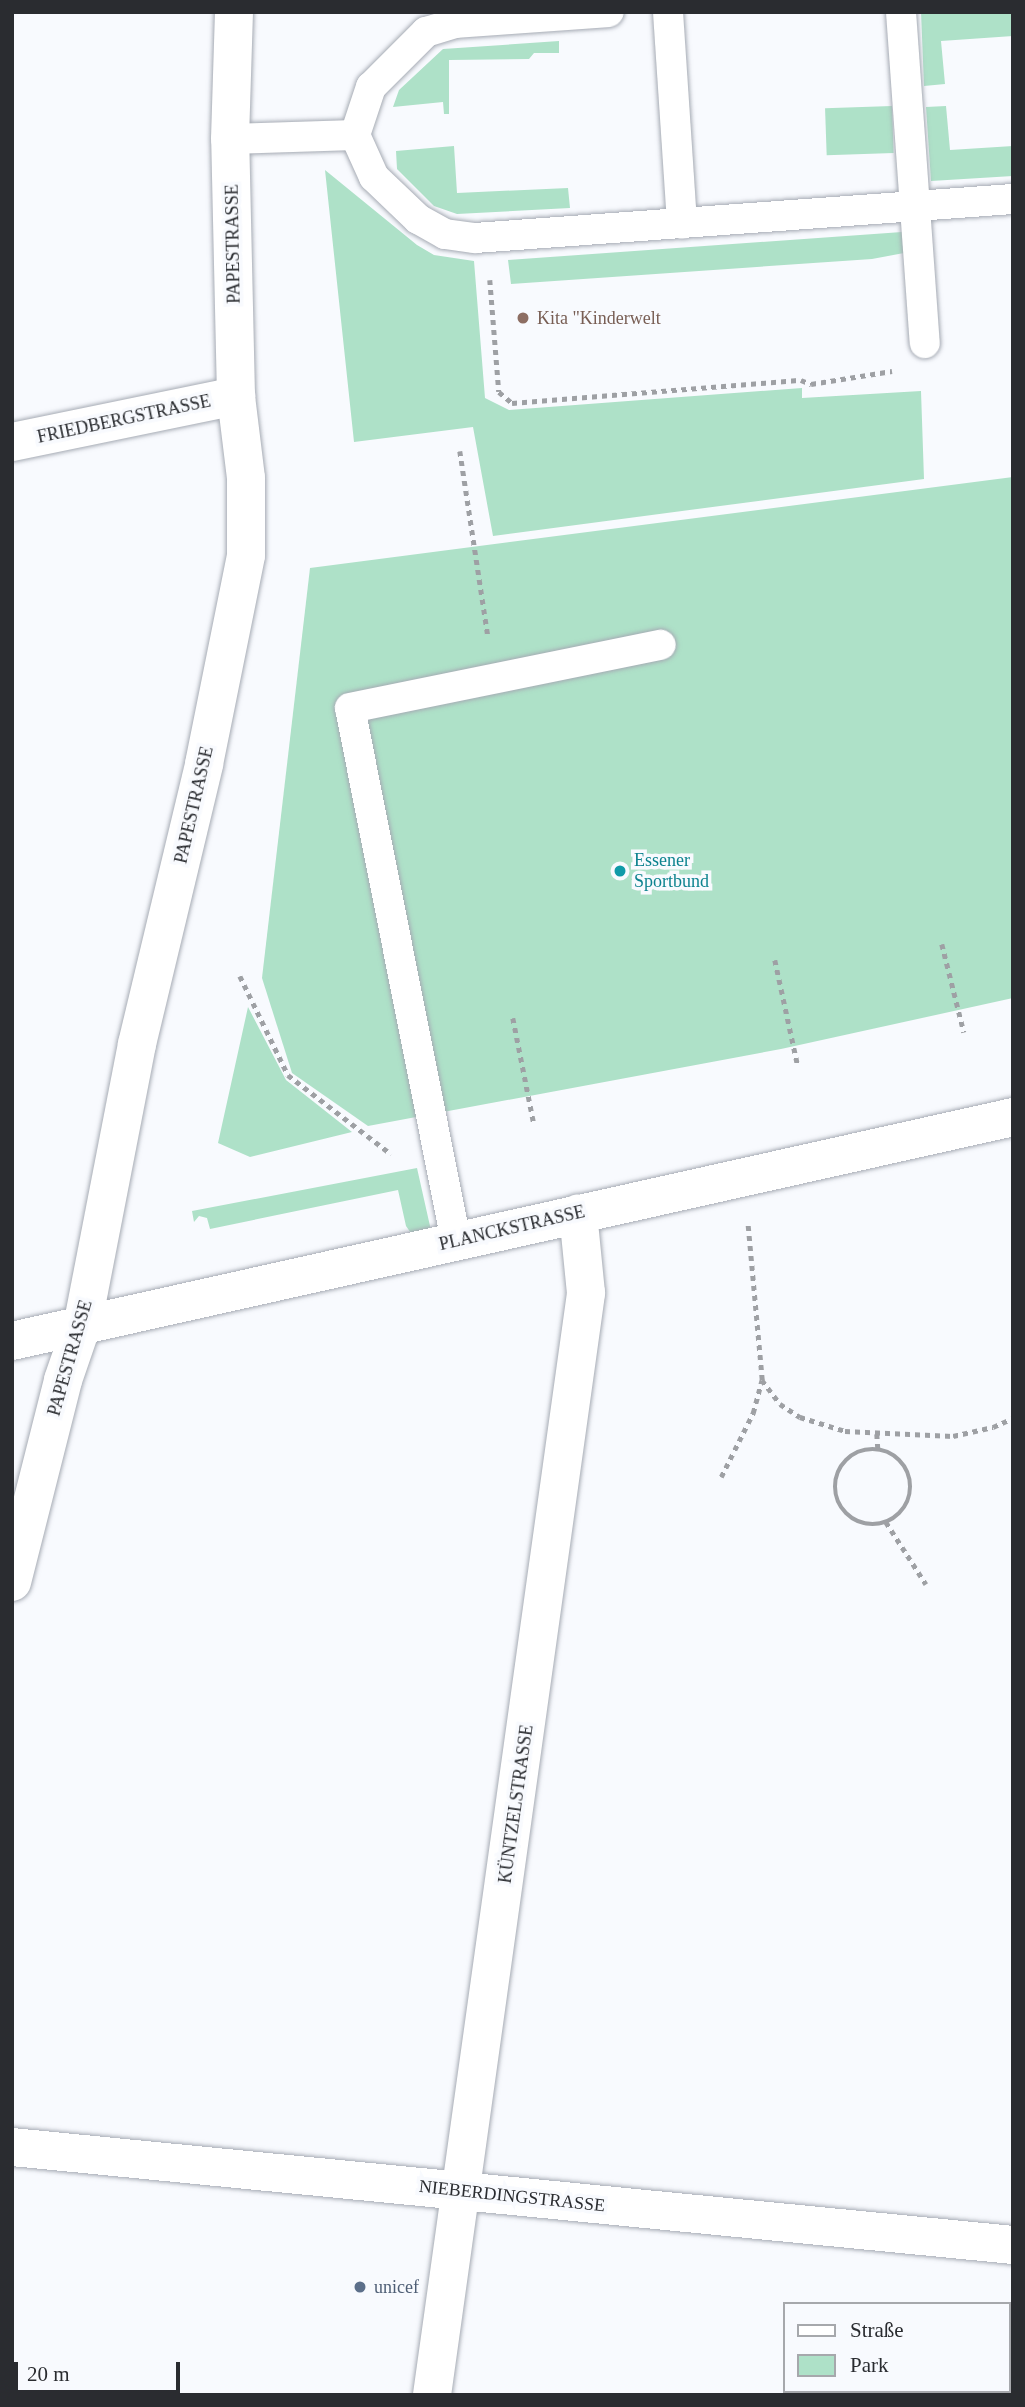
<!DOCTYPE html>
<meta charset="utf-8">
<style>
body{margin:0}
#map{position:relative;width:1025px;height:2407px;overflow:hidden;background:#f8fafe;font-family:Georgia,serif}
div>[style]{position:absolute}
.green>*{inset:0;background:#aee1c8;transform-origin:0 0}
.path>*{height:4.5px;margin-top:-2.25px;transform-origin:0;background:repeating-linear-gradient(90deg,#9ea0a4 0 5px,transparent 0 10px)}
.path>.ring{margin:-2.25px;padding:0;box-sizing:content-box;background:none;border:4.5px solid #9ea0a4;border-radius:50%}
.roads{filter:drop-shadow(0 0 2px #a6abb4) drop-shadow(0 0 2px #a6abb4)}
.service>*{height:30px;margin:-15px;padding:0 15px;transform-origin:15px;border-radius:15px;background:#fff}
.minor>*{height:38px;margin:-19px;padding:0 19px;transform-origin:19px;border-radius:19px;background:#fff}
.dots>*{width:19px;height:19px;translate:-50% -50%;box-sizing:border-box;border:4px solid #f8fafe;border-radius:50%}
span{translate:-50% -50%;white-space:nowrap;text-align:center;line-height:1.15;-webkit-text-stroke:7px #f8fafe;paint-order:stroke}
.street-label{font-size:18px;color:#2a2c30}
.education-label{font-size:18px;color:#785e54}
.left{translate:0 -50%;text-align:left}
.culture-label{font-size:18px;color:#0d838f}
.service-label{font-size:18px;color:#4e5e75}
.frame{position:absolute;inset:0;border:14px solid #2a2c30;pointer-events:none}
.legend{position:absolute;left:783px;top:2302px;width:228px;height:91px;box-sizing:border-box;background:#f8fafe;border:2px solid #a6a8ac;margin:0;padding:9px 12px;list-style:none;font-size:21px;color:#2a2c30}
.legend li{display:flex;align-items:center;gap:14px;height:35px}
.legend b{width:35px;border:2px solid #a6a8ac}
.scale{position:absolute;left:14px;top:2362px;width:166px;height:32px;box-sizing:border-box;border:4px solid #2a2c30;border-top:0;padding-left:9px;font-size:21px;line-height:24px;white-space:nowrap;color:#2a2c30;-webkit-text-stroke:5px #f8fafe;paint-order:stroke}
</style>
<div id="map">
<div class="green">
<i style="clip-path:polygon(921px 12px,1013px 12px,1013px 36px,941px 41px,945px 84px,924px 86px)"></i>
<i style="clip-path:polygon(559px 41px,559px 53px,534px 53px,529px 59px,449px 60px,449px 114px,444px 114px,443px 102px,393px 107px,399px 90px,443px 49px)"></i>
<i style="left:892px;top:106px;width:47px;height:67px;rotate:88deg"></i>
<i style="clip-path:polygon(946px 106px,950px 150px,1013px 146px,1013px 176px,931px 181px,926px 107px)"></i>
<i style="clip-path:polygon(454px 146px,457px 193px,568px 188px,570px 208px,457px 214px,434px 206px,397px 169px,396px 151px)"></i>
<i style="clip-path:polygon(325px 170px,417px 245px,434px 255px,474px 261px,485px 398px,509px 410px,802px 388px,802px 398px,921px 391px,924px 479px,493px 536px,473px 427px,354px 442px)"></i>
<i style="clip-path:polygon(902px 232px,904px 253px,872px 259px,511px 284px,508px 260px)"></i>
<i style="clip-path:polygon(1013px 477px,1013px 998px,781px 1049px,368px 1126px,292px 1073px,262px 978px,310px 568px)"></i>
<i style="clip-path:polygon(248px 1007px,286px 1080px,352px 1132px,250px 1157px,218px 1143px)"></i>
<i style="clip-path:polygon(417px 1168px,432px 1235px,413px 1236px,406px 1226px,398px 1190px,210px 1229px,207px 1218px,199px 1216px,194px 1222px,192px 1211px)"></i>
</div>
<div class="path">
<i style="left:490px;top:280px;width:112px;rotate:85.4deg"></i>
<i style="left:499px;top:392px;width:17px;rotate:40deg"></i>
<i style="left:512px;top:403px;width:290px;rotate:-4.6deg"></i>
<i style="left:801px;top:380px;width:11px;rotate:22deg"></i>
<i style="left:811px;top:384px;width:82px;rotate:-9.1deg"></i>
<i style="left:460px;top:451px;width:187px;rotate:81.4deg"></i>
<i style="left:942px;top:944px;width:91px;rotate:76deg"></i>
<i style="left:775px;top:960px;width:108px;rotate:77.8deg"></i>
<i style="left:240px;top:976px;width:110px;rotate:64.1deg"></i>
<i style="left:288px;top:1075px;width:130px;rotate:37.5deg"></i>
<i style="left:513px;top:1018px;width:108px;rotate:78.8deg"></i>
<i style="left:762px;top:1380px;width:30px;rotate:53deg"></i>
<i style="left:780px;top:1404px;width:24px;rotate:33deg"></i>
<i style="left:800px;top:1417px;width:47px;rotate:17.3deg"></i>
<i style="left:845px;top:1431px;width:108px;rotate:2.7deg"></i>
<i style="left:953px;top:1436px;width:41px;rotate:-12.7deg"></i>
<i style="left:993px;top:1427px;width:22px;rotate:-24deg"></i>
<i style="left:877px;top:1434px;width:16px;rotate:86deg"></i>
<i class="ring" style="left:835px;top:1449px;width:71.5px;height:71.5px"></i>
<i style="left:721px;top:1477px;width:72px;rotate:-63.4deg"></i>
<i style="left:753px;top:1413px;width:34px;rotate:-75deg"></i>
<i style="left:762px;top:1380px;width:156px;rotate:-95.2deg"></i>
<i style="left:886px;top:1522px;width:74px;rotate:57.2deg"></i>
</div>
<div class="roads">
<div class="service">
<i style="left:668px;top:12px;width:212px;rotate:86.2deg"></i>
<i style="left:901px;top:12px;width:332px;rotate:85.9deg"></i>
<i style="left:355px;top:135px;width:46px;rotate:65.7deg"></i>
<i style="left:374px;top:177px;width:61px;rotate:43.7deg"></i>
<i style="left:418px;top:219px;width:31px;rotate:29deg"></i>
<i style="left:445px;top:234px;width:30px;rotate:8deg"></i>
<i style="left:475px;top:238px;width:539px;rotate:-4.15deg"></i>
<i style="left:230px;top:139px;width:125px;rotate:-1.8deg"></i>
<i style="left:355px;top:135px;width:51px;rotate:-71.6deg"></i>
<i style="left:371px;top:87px;width:78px;rotate:-45deg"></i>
<i style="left:426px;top:32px;width:30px;rotate:-17deg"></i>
<i style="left:455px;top:23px;width:154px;rotate:-4.1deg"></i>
<i style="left:456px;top:1241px;width:543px;rotate:-101.25deg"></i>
<i style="left:350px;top:708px;width:317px;rotate:-11.5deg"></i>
</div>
<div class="minor">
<i style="left:12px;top:442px;width:229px;rotate:-11.6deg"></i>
<i style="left:12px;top:1341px;width:1026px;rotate:-12.61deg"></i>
<i style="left:12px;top:1582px;width:208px;rotate:-75.8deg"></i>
<i style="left:63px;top:1380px;width:61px;rotate:-71deg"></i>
<i style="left:83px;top:1322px;width:283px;rotate:-79deg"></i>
<i style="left:137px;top:1044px;width:288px;rotate:-76.5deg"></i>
<i style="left:204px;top:764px;width:213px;rotate:-78.6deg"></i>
<i style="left:246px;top:555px;width:77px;rotate:-90deg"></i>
<i style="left:246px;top:478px;width:83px;rotate:-97deg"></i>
<i style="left:236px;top:396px;width:257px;rotate:-91.3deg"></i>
<i style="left:230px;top:139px;width:127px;rotate:-88.2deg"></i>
<i style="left:12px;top:2147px;width:1006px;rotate:5.59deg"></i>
<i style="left:432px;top:2395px;width:1113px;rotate:-82.04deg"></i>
<i style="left:586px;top:1293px;width:80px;rotate:-95.7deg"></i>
</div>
</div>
<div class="dots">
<i style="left:523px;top:318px;background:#8d6e63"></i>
<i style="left:620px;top:871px;background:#0f9aa8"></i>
<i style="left:360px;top:2287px;background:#5c6f8a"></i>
</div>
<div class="street-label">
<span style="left:233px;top:244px;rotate:-91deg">PAPESTRASSE</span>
<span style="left:124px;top:419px;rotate:-12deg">FRIEDBERGSTRASSE</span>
<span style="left:194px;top:805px;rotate:-77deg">PAPESTRASSE</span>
<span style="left:512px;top:1228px;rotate:-13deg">PLANCKSTRASSE</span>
<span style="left:70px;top:1358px;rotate:-74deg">PAPESTRASSE</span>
<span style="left:516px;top:1804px;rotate:-82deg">KÜNTZELSTRASSE</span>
<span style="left:512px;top:2196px;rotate:6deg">NIEBERDINGSTRASSE</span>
</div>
<div class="education-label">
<span class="left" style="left:537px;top:318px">Kita "Kinderwelt</span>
</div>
<div class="culture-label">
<span class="left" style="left:634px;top:871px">Essener<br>Sportbund</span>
</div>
<div class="service-label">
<span class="left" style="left:374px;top:2287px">unicef</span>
</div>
<div class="frame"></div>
<ul class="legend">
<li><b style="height:9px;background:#fff"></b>Straße</li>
<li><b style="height:19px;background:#aee1c8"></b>Park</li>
</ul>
<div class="scale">20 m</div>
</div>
